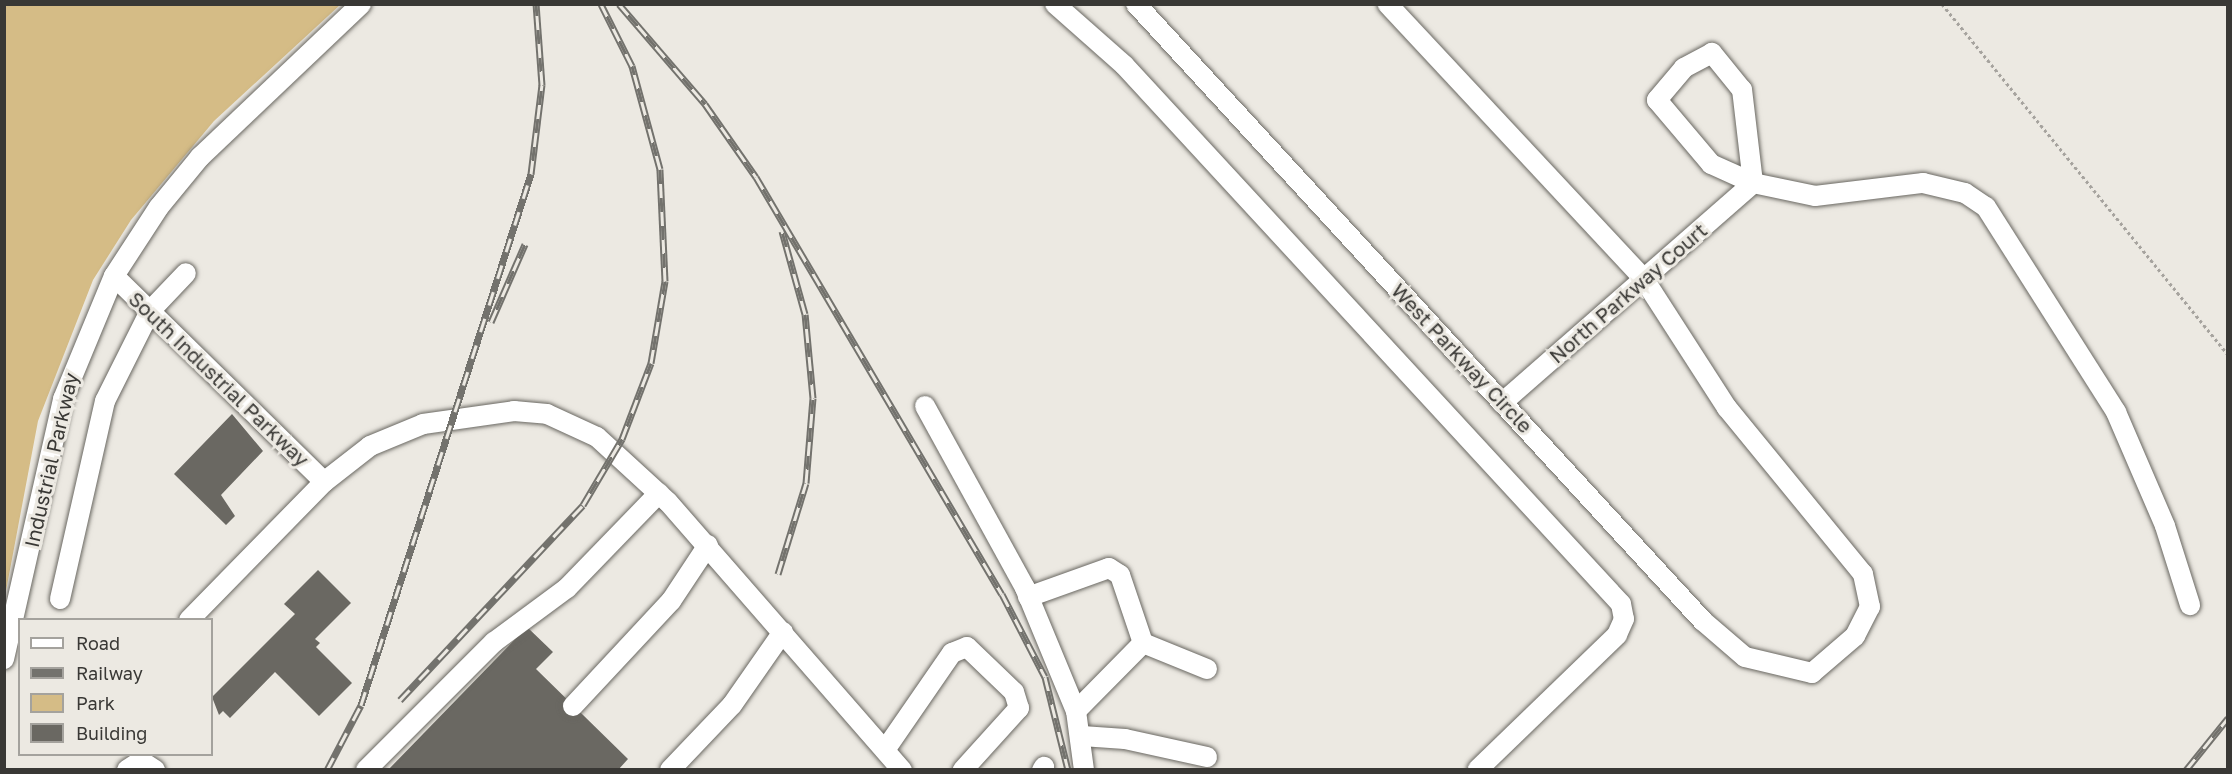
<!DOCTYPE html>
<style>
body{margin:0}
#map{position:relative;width:2232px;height:774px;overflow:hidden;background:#ece9e2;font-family:"Golos Text",sans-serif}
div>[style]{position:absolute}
.green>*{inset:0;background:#d5bc86}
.building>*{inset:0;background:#6a6862}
.path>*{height:3px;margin-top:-1.5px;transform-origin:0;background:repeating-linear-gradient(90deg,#a6a39e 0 3px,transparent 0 6px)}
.roads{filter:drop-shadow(0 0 2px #696761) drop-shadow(0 0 2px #696761)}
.minor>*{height:20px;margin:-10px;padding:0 10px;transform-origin:10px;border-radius:10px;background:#fff}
.rail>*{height:7px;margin-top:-3.5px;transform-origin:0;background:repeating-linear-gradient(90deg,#ece9e2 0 14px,#73726d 0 28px);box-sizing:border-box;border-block:2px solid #73726d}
span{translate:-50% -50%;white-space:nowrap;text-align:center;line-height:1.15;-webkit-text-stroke:6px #ece9e2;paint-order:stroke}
.street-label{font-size:20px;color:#393835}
.frame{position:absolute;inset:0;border:6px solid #393835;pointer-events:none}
.legend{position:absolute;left:18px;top:618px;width:195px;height:138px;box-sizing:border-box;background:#ece9e2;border:2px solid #a4a29d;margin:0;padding:8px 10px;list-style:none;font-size:18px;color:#393835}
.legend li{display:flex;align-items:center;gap:12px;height:30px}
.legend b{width:30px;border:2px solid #a4a29d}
</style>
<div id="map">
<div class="green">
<i style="clip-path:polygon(5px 4px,340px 5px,214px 121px,131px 220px,93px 280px,38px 421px,5px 596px)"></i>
</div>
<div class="building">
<i style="clip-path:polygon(232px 414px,263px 451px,221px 495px,235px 516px,226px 525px,174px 474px)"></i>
<i style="clip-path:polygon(318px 570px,351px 603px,315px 639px,320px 643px,316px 647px,352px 683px,319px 716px,275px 672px,230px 718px,223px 711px,219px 715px,212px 697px,295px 614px,284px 604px)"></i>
<i style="clip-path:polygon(527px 627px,553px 652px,536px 669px,628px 759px,618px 770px,388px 770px)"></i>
</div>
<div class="path">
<i style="left:1942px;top:4px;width:453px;rotate:50.8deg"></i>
</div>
<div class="roads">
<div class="minor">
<i style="left:1055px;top:4px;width:92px;rotate:41.5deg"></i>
<i style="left:1124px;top:65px;width:733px;rotate:47.32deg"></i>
<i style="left:1621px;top:604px;width:15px;rotate:79deg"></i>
<i style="left:1624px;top:619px;width:17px;rotate:114deg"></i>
<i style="left:1617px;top:635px;width:194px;rotate:136deg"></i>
<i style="left:1136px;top:4px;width:838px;rotate:47.42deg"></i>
<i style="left:1703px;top:621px;width:55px;rotate:40.6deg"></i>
<i style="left:1745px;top:657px;width:69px;rotate:13.4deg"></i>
<i style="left:1812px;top:673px;width:57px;rotate:-40.7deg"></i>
<i style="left:1855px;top:636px;width:33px;rotate:-63deg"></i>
<i style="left:1870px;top:607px;width:34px;rotate:-102deg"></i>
<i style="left:1863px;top:574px;width:215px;rotate:-129.3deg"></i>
<i style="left:1727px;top:408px;width:153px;rotate:-122.8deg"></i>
<i style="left:1644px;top:279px;width:376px;rotate:-133deg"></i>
<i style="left:1753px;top:183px;width:94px;rotate:-96.7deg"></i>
<i style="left:1742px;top:90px;width:48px;rotate:-129deg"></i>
<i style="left:1712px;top:53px;width:32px;rotate:152deg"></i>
<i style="left:1684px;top:68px;width:42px;rotate:130.2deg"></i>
<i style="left:1657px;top:100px;width:84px;rotate:49.8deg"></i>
<i style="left:1711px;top:164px;width:46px;rotate:24.3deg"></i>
<i style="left:1753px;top:183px;width:63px;rotate:11.8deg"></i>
<i style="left:1815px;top:196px;width:109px;rotate:-6.9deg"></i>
<i style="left:1923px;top:183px;width:43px;rotate:13.4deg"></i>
<i style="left:1965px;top:193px;width:25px;rotate:34deg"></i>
<i style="left:1986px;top:207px;width:243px;rotate:57.6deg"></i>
<i style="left:2116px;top:412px;width:124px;rotate:66.7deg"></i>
<i style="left:2165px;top:526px;width:83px;rotate:72.4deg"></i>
<i style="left:114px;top:276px;width:294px;rotate:44.4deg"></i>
<i style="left:1502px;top:403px;width:334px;rotate:-41.2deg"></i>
<i style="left:925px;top:406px;width:208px;rotate:61.2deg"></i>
<i style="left:1025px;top:588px;width:133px;rotate:67.5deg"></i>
<i style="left:1076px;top:711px;width:60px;rotate:82.3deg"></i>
<i style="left:1028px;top:597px;width:86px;rotate:-19.7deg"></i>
<i style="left:1109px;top:568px;width:13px;rotate:32deg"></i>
<i style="left:1120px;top:575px;width:72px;rotate:71.3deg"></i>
<i style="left:1143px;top:643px;width:69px;rotate:22.1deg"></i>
<i style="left:60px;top:599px;width:203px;rotate:-77.2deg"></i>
<i style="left:105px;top:401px;width:101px;rotate:-63.4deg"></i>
<i style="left:150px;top:311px;width:52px;rotate:-46.5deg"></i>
<i style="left:189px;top:620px;width:193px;rotate:-45.6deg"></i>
<i style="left:324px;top:482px;width:58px;rotate:-38deg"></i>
<i style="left:370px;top:446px;width:57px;rotate:-22.5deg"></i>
<i style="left:423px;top:424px;width:92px;rotate:-8.1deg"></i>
<i style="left:514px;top:411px;width:33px;rotate:5deg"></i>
<i style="left:547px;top:414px;width:55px;rotate:24.7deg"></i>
<i style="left:597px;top:437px;width:96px;rotate:42.5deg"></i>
<i style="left:668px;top:502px;width:356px;rotate:48.9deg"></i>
<i style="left:4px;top:659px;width:267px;rotate:-77.2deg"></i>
<i style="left:63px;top:399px;width:133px;rotate:-67.5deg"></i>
<i style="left:114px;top:276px;width:82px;rotate:-56.9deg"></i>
<i style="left:159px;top:207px;width:65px;rotate:-50.6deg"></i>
<i style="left:200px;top:157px;width:222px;rotate:-43.5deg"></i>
<i style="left:573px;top:706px;width:144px;rotate:-47deg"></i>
<i style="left:671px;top:601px;width:67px;rotate:-56.5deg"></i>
<i style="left:1076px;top:711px;width:95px;rotate:-45.4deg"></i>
<i style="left:1082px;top:736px;width:43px;rotate:4deg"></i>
<i style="left:1125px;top:739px;width:84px;rotate:12.4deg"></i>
<i style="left:885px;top:750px;width:118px;rotate:-55.4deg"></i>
<i style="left:952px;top:653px;width:16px;rotate:-22deg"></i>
<i style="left:967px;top:647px;width:65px;rotate:43.8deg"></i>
<i style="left:1014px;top:692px;width:17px;rotate:73deg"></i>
<i style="left:1019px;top:708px;width:84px;rotate:132.1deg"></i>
<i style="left:127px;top:770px;width:17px;rotate:-33deg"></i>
<i style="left:141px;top:761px;width:17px;rotate:33deg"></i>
<i style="left:366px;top:770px;width:181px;rotate:-45deg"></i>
<i style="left:494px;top:642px;width:91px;rotate:-36.5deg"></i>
<i style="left:567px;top:588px;width:132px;rotate:-45.9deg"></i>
<i style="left:670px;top:770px;width:90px;rotate:-46.4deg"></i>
<i style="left:732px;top:705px;width:89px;rotate:-55.1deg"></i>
<i style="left:1042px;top:770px;width:4px;rotate:-56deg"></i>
</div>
</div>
<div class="rail">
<i style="left:619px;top:4px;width:132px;rotate:49.3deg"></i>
<i style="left:705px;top:104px;width:89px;rotate:55.1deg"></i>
<i style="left:756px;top:177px;width:484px;rotate:59.5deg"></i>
<i style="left:1002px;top:594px;width:93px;rotate:62.6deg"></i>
<i style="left:1045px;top:677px;width:96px;rotate:76.1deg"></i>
<i style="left:491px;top:322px;width:85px;rotate:-66.4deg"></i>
<i style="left:778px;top:574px;width:95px;rotate:-72.9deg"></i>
<i style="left:806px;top:483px;width:85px;rotate:-85.3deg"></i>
<i style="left:813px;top:398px;width:84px;rotate:-95.4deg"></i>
<i style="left:805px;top:314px;width:86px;rotate:-105.5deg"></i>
<i style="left:400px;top:700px;width:267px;rotate:-46.8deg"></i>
<i style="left:583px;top:505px;width:77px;rotate:-59.4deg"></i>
<i style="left:622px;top:439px;width:81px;rotate:-69.1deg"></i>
<i style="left:651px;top:363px;width:83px;rotate:-80.3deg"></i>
<i style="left:665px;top:281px;width:112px;rotate:-92.6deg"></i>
<i style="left:660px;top:169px;width:107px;rotate:-105.2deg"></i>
<i style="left:632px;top:66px;width:69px;rotate:-116.6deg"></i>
<i style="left:327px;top:770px;width:73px;rotate:-62.4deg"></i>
<i style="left:361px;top:705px;width:558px;rotate:-72.25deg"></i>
<i style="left:531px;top:174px;width:90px;rotate:-83deg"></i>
<i style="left:542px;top:85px;width:81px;rotate:-94.2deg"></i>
<i style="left:2186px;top:770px;width:67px;rotate:-51.1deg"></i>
</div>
<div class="street-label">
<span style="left:1628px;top:293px;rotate:-41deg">North Parkway Court</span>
<span style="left:1462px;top:358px;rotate:47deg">West Parkway Circle</span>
<span style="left:219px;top:379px;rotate:44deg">South Industrial Parkway</span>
<span style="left:51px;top:460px;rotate:-77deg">Industrial Parkway</span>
</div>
<div class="frame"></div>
<ul class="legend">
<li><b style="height:8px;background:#fff"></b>Road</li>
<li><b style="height:8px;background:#73726d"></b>Railway</li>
<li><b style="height:16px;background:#d5bc86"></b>Park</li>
<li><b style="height:16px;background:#6a6862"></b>Building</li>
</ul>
</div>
